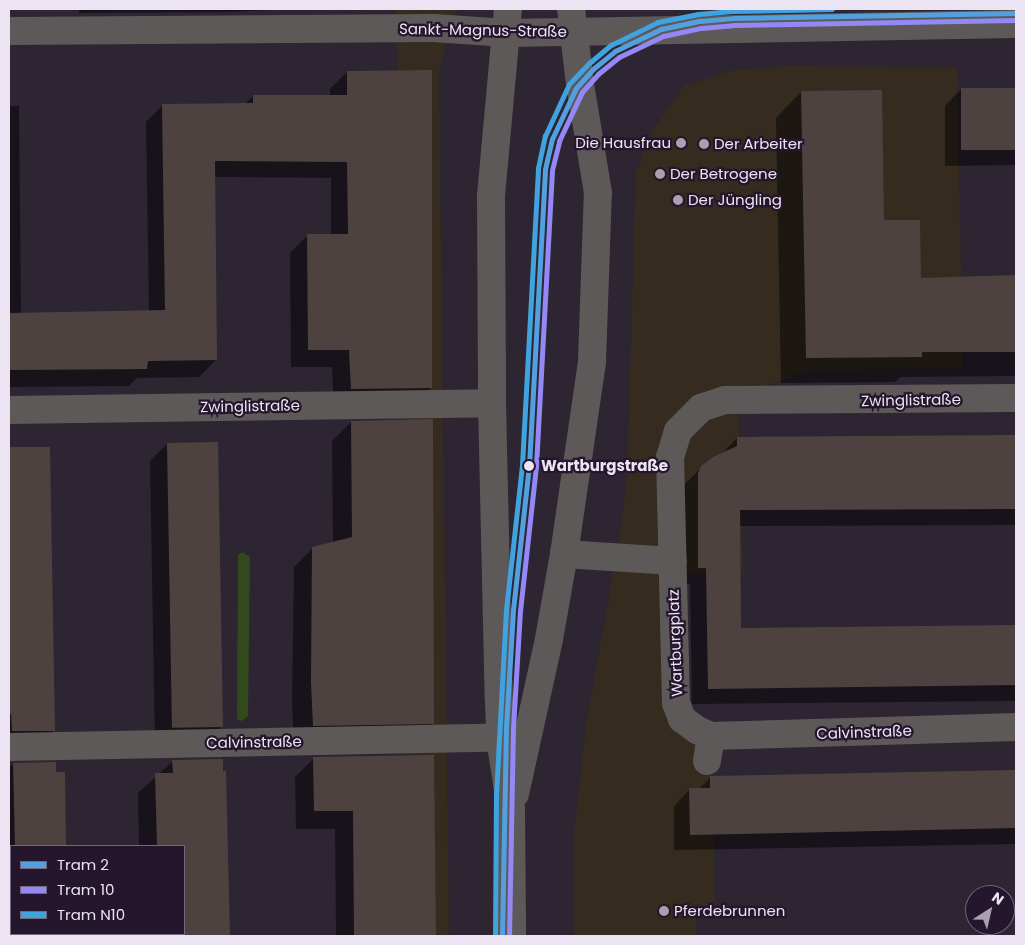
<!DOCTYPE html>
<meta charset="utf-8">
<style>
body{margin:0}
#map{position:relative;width:1025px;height:945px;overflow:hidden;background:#2d2531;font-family:Poppins,sans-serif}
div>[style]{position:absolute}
.commercial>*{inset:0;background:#352b1f}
.green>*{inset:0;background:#32491b}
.shadow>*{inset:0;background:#0007}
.building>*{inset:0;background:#4e4241;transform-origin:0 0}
.minor>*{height:28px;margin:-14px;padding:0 14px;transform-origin:14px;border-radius:14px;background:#5e5959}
.tram-1>*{height:5px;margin:-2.5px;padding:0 2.5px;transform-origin:2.5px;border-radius:2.5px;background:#53a0e1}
.tram-2>*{height:5px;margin:-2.5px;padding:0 2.5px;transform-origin:2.5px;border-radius:2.5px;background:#9488f6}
.tram-3>*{height:5px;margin:-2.5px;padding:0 2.5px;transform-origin:2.5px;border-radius:2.5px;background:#40a2df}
.dots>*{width:14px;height:14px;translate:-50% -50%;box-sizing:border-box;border:2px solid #24162c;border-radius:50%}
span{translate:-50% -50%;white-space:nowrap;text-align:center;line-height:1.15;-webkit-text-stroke:4.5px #24162c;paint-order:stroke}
.street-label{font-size:15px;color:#ede4f3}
.poi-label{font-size:15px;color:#ede4f3}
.right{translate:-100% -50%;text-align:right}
.left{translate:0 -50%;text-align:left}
.stop-label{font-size:15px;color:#ede4f3;font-weight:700}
.frame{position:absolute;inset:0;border:10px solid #ede4f3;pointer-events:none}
.legend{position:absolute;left:10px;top:845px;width:175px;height:90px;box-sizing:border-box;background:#24162c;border:1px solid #74687c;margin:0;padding:6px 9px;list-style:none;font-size:15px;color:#ede4f3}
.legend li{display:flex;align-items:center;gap:10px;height:25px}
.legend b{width:25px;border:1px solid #74687c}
.north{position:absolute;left:965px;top:885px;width:50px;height:50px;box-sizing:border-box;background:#24162c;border:1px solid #74687c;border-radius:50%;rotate:35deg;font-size:14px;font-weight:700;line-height:20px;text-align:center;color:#ede4f3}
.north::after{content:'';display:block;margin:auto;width:18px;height:22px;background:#aaa1af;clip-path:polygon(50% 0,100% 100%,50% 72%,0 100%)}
</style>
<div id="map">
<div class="commercial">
<i style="clip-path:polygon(396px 9px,456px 9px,439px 70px,449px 936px,414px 936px)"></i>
<i style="clip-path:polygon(791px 66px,957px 68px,963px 368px,809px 370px,738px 397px,744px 573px,677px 573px,679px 701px,711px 731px,715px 906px,696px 906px,696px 936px,574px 936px,573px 840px,587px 718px,619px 542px,627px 474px,636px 172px,653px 130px,684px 86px,729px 71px)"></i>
</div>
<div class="green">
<i style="clip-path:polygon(242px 552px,250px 557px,248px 716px,242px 721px,237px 719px,238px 555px)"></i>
</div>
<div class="shadow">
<i style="clip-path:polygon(79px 9px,291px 9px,232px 12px,79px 13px)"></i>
<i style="clip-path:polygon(347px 72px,431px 388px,414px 405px,334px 406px,332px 367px,291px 367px,290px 253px,307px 236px,331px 235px,331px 178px,214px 177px,216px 360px,199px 377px,137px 378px,129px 386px,9px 387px,9px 106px,19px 106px,21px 314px,149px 311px,146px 122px,163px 105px,245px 104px,253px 96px,330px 96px,330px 89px)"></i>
<i style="clip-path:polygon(961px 89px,1016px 89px,1016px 165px,945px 166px,945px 106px)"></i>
<i style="clip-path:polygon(801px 92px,920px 279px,1016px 278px,1016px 376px,900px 377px,895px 382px,781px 383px,776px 118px)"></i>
<i style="clip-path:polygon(351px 422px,433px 723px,414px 742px,294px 745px,292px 702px,294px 567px,313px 548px,333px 543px,332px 441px)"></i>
<i style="clip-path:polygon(1016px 437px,1016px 525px,739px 526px,740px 629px,1016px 626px,1016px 701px,692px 704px,690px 584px,683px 584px,682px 490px,685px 484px,702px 467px,721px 455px,737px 438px)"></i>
<i style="clip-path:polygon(167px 444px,221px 727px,204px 744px,155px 745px,150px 461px)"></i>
<i style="clip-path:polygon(9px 448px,48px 448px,54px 730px,37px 747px,9px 747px)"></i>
<i style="clip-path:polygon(433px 756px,435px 936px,336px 936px,335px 829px,296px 829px,295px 777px,314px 758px)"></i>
<i style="clip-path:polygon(173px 761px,225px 773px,229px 936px,132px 936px,132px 934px,184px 934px,184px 846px,139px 846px,138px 793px)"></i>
<i style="clip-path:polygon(13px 764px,55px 773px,63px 773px,65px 846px,11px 846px,11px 934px,67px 934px,67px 936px,9px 936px,9px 768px)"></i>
<i style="clip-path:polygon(1016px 772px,1016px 844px,674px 850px,674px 806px,690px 789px,699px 789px,711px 777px)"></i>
</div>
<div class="building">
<i style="clip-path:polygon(432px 70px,432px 388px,351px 389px,349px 350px,308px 350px,307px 234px,348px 234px,347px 162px,215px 161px,217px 360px,148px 361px,147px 369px,9px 370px,9px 313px,165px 310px,162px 104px,253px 103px,253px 95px,347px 95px,347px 71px)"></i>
<i style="left:961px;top:88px;width:55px;height:62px"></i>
<i style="clip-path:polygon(882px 90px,884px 220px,920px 220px,921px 278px,1016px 275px,1016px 352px,922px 352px,922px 357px,806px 358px,801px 91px)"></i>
<i style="clip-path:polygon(433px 419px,434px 724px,313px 726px,311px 682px,312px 547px,352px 537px,351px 421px)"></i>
<i style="clip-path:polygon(1016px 435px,1016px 509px,740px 510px,741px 628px,1016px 625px,1016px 685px,708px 689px,706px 568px,698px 568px,698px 473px,701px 466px,713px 457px,737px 446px,737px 437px)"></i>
<i style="left:218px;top:442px;width:285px;height:51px;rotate:89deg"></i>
<i style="clip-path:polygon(9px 447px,50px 447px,55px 731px,12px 731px,11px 714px,9px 714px)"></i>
<i style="clip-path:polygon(434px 755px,436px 936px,354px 936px,353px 811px,314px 811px,313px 757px)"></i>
<i style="clip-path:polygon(223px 759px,223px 771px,226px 771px,230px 936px,184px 936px,184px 846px,157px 846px,155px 773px,173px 773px,172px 760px)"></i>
<i style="clip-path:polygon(56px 762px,56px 772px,65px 772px,66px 846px,15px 846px,13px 763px)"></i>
<i style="clip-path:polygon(1016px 770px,1016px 828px,690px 835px,689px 788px,710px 788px,710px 776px)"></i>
</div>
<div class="minor">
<i style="left:508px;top:9px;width:189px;rotate:95.2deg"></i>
<i style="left:491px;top:197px;width:206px;rotate:89.7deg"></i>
<i style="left:492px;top:403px;width:298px;rotate:88.7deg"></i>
<i style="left:499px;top:701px;width:37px;rotate:88deg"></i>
<i style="left:500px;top:738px;width:73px;rotate:81.3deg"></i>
<i style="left:511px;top:810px;width:126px;rotate:89.5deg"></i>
<i style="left:9px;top:31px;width:425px;rotate:-0.4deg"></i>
<i style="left:434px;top:28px;width:73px;rotate:3.9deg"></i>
<i style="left:507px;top:33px;width:509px;rotate:-1.01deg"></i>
<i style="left:1016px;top:398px;width:291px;rotate:179.6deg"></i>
<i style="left:725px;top:400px;width:25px;rotate:162deg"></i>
<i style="left:701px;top:408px;width:33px;rotate:135deg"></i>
<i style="left:678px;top:431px;width:27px;rotate:107deg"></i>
<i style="left:670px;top:457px;width:246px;rotate:88.6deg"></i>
<i style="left:676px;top:703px;width:17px;rotate:69deg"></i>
<i style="left:682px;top:719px;width:19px;rotate:36deg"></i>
<i style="left:697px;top:730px;width:15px;rotate:23deg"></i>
<i style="left:711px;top:736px;width:305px;rotate:-1.7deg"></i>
<i style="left:9px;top:410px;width:483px;rotate:-0.8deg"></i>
<i style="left:564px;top:554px;width:109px;rotate:3.7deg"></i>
<i style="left:9px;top:747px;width:491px;rotate:-1.1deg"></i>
<i style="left:707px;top:761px;width:25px;rotate:-81deg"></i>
<i style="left:515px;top:794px;width:159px;rotate:-77.6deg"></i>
<i style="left:549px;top:639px;width:86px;rotate:-80deg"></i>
<i style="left:564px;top:554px;width:195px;rotate:-81.7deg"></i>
<i style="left:592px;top:361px;width:168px;rotate:-88deg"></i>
<i style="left:598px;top:193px;width:110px;rotate:-99.4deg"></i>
<i style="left:580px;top:84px;width:76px;rotate:-96.8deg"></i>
</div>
<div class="tram-1">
<i style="left:502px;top:936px;width:208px;rotate:-88.9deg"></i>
<i style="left:506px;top:728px;width:118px;rotate:-86.6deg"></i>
<i style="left:513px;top:610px;width:145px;rotate:-83.7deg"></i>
<i style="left:529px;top:466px;width:297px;rotate:-86.9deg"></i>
<i style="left:545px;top:169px;width:31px;rotate:-77deg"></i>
<i style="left:552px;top:139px;width:56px;rotate:-64.8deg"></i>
<i style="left:576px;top:88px;width:25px;rotate:-48deg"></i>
<i style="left:593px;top:69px;width:28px;rotate:-39deg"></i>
<i style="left:615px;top:51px;width:51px;rotate:-25.6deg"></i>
<i style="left:661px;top:29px;width:40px;rotate:-12deg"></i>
<i style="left:700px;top:21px;width:33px;rotate:-5deg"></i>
<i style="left:733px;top:18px;width:283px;rotate:-1deg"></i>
</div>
<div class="tram-2">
<i style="left:509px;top:936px;width:208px;rotate:-88.9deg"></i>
<i style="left:513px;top:728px;width:117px;rotate:-86.6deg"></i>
<i style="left:520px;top:611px;width:146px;rotate:-83.7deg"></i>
<i style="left:536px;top:466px;width:296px;rotate:-86.9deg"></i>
<i style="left:552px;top:170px;width:30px;rotate:-76deg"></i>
<i style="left:559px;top:141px;width:54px;rotate:-64.9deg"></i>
<i style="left:582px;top:92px;width:24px;rotate:-48deg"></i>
<i style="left:598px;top:74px;width:27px;rotate:-39deg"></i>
<i style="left:619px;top:57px;width:49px;rotate:-25.5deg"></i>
<i style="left:663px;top:36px;width:39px;rotate:-12deg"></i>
<i style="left:701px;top:28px;width:32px;rotate:-5deg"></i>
<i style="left:733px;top:25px;width:283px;rotate:-1deg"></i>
</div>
<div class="tram-3">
<i style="left:495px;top:936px;width:141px;rotate:-89.6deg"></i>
<i style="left:496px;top:795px;width:185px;rotate:-86.9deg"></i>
<i style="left:506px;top:610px;width:146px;rotate:-83.7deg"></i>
<i style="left:522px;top:465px;width:297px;rotate:-86.9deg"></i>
<i style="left:538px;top:168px;width:33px;rotate:-78deg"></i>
<i style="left:545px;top:136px;width:57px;rotate:-65.2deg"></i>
<i style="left:569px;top:84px;width:28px;rotate:-46deg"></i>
<i style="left:588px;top:64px;width:30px;rotate:-40deg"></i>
<i style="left:611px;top:45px;width:52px;rotate:-26.1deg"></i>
<i style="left:658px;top:22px;width:41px;rotate:-11.3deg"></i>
<i style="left:698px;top:14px;width:34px;rotate:-5deg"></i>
<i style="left:732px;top:11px;width:100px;rotate:-1.1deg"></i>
</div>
<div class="dots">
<i style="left:681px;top:143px;background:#aaa1af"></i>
<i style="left:704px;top:144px;background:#aaa1af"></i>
<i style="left:660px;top:174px;background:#aaa1af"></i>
<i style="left:678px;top:200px;background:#aaa1af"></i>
<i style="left:529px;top:466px;background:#ede4f3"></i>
<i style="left:664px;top:911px;background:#aaa1af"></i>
</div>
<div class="street-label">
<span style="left:483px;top:30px;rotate:1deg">Sankt-Magnus-Straße</span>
<span style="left:911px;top:400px;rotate:-1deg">Zwinglistraße</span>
<span style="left:250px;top:406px;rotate:-1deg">Zwinglistraße</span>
<span style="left:675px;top:643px;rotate:-92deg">Wartburgplatz</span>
<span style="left:864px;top:732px;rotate:-2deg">Calvinstraße</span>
<span style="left:254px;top:742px;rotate:-1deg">Calvinstraße</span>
</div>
<div class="poi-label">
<span class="right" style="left:671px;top:143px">Die Hausfrau</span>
<span class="left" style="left:714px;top:144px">Der Arbeiter</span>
<span class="left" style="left:670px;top:174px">Der Betrogene</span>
<span class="left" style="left:688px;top:200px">Der Jüngling</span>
<span class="left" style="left:674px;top:911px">Pferdebrunnen</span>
</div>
<div class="stop-label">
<span class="left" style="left:541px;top:466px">Wartburgstraße</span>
</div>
<div class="frame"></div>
<ul class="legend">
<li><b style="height:6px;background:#53a0e1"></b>Tram 2</li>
<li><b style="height:6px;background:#9488f6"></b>Tram 10</li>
<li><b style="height:6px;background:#40a2df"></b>Tram N10</li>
</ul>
<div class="north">N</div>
</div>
